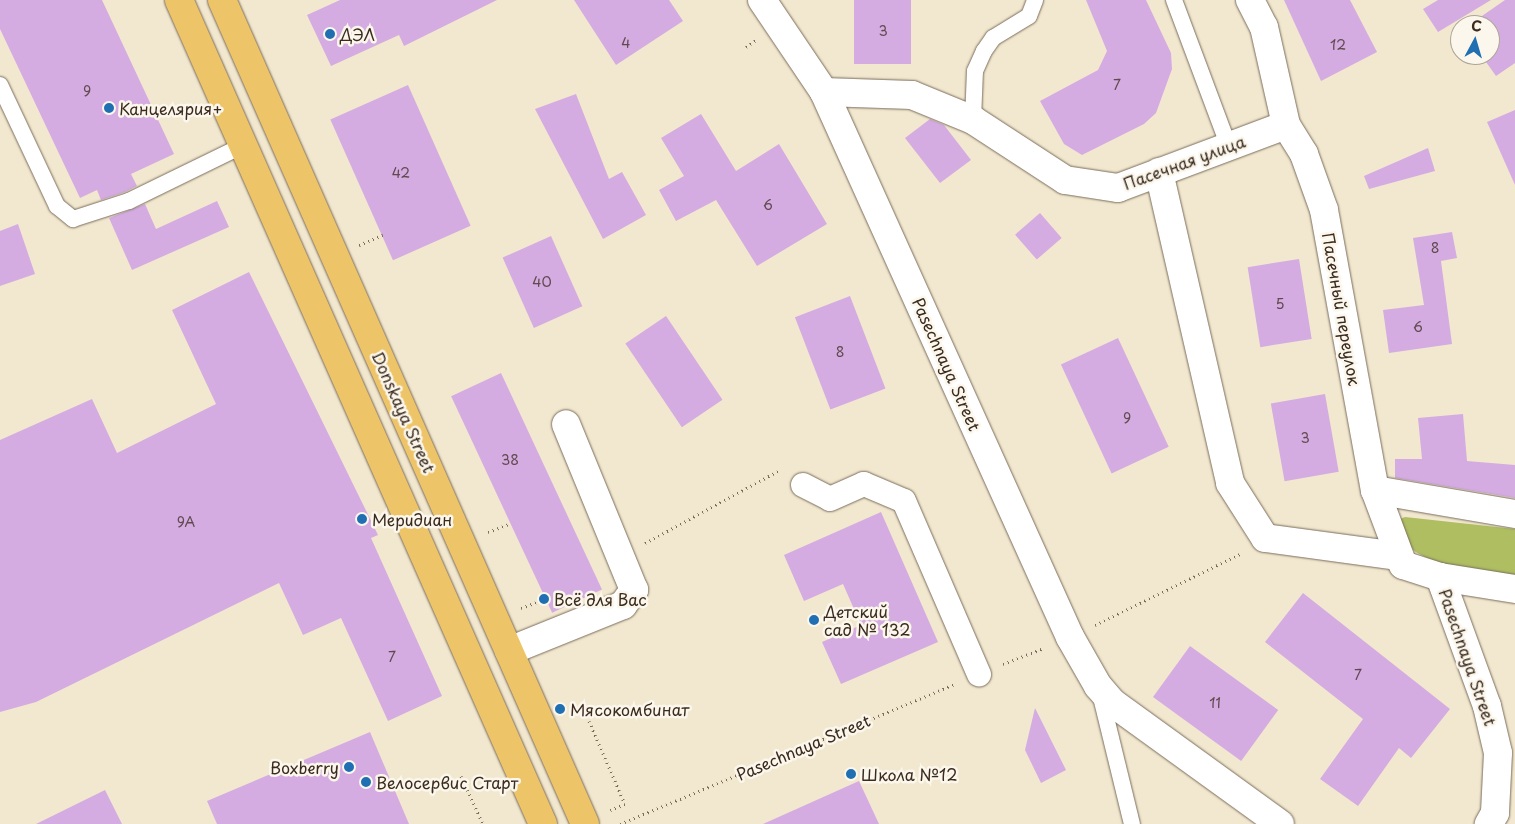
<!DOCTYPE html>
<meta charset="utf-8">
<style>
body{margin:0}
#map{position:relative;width:1515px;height:824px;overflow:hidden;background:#f2e8cf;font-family:"Playpen Sans",sans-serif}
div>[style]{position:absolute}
.green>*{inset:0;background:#aebe61}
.building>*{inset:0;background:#d4ace2;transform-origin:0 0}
.path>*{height:3px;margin-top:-1.5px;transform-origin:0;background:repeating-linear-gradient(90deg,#7b6c5c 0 1px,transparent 0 5px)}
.roads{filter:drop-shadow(0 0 1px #7b6c5c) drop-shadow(0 0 1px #7b6c5c)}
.service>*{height:16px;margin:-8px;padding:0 8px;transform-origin:8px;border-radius:8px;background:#fff}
.pedestrian>*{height:24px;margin:-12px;padding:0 12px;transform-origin:12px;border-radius:12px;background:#fff}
.minor>*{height:28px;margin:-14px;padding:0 14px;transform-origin:14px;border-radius:14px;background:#fff}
.tertiary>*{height:28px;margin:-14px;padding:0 14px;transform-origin:14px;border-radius:14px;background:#fff}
.primary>*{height:28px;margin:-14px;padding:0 14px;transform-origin:14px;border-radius:14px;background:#eec469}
.dots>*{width:14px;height:14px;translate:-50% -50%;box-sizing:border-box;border:2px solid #fbf7ec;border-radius:50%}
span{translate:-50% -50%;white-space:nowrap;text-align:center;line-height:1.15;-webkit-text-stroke:5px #fbf7ec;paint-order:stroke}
.number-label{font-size:14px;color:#614a4f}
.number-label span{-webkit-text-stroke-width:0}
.poi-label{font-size:16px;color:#3b2a1e}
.left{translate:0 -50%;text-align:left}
.right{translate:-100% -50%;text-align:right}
.street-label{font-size:16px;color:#3b2a1e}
.north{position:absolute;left:1450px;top:15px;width:50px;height:50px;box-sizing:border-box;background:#fbf7ec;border:1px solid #aea59a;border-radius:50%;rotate:6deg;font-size:14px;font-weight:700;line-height:20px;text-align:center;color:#3b2a1e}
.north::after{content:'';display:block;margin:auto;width:18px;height:22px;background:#1f6fb2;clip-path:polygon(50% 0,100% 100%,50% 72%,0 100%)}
</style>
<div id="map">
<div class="green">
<i style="clip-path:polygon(1405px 517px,1515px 529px,1515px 576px,1434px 562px,1414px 551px,1401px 533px,1400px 519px)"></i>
</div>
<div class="building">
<i style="clip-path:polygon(0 0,102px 0,174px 154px,131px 174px,137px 186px,125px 192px,101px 200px,97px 190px,80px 198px,0 29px)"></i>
<i style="clip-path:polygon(340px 0,497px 0,404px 46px,399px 35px,331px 66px,307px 15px)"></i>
<i style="clip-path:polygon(574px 0,669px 0,683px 21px,616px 65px)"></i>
<i style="left:854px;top:0;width:57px;height:64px"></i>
<i style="clip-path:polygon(1086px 0,1146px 0,1171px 53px,1172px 69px,1156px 113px,1144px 124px,1082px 155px,1064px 144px,1040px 101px,1098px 70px,1107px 51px)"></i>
<i style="clip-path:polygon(1284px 0,1350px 0,1377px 52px,1321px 81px)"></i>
<i style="clip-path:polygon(1438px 0,1491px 0,1438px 32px,1423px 9px)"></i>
<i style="clip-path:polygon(1505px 0,1515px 0,1515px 63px,1496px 76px,1481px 55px,1490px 55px,1490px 25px,1469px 25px)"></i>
<i style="left:408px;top:85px;width:154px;height:85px;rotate:66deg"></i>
<i style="clip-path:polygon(576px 94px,609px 179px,622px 172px,646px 215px,603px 239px,535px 109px)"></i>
<i style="clip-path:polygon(1515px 110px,1515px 185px,1487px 122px)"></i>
<i style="clip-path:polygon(701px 114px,736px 171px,779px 144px,827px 224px,757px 266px,716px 200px,676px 221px,659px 190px,684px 176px,661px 138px)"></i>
<i style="clip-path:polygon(930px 119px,944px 125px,971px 160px,940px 183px,905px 138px)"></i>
<i style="clip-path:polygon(1428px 148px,1435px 171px,1369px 189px,1364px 176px)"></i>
<i style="clip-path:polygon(217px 201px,229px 227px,132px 270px,109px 218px,145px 204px,156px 229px)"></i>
<i style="left:1040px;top:213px;width:33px;height:33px;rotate:49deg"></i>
<i style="clip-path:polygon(18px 224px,35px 274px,0 286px,0 231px)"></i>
<i style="clip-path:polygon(1452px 232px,1457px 258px,1441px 261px,1452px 344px,1389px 353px,1383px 310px,1424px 305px,1413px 238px)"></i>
<i style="left:551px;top:236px;width:77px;height:53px;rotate:66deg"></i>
<i style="left:1299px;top:259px;width:81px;height:52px;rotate:81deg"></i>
<i style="clip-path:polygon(249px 272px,378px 535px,371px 538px,442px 696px,388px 721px,341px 618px,303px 635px,279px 583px,36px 702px,0 712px,0 440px,92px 399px,117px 453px,216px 404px,172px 310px)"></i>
<i style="left:850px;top:296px;width:99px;height:59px;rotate:69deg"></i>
<i style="left:666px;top:316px;width:101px;height:49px;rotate:56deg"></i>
<i style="left:1118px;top:338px;width:120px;height:63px;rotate:65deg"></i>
<i style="left:501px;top:373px;width:239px;height:55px;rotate:65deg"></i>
<i style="left:1325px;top:394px;width:79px;height:55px;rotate:80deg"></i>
<i style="clip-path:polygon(1463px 414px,1467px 461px,1515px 465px,1515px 498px,1395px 478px,1395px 459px,1422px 459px,1418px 418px)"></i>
<i style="clip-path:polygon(881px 512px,938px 642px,841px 684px,822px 642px,861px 625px,843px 584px,804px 601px,784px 555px)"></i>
<i style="clip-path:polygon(1303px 593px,1450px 709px,1411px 758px,1399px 748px,1358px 806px,1320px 779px,1363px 719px,1265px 642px)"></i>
<i style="left:1190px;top:646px;width:109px;height:63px;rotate:36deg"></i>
<i style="clip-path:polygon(1035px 708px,1066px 770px,1041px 783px,1025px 750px)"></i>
<i style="clip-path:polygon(370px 732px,409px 824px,217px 824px,207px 801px)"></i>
<i style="clip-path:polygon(859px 781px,879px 824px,763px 824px)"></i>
<i style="clip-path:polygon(105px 790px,122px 824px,36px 824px)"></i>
</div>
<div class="path">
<i style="left:746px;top:47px;width:12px;rotate:-35deg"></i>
<i style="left:359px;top:245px;width:26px;rotate:-23deg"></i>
<i style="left:488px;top:532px;width:22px;rotate:-21deg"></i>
<i style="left:645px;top:543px;width:153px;rotate:-28.4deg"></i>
<i style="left:521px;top:608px;width:25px;rotate:-21deg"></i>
<i style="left:1095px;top:625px;width:164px;rotate:-26.1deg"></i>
<i style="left:1003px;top:664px;width:44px;rotate:-21.3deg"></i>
<i style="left:589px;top:721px;width:90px;rotate:66.6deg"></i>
<i style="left:625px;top:804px;width:16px;rotate:158deg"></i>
<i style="left:461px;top:776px;width:53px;rotate:65.4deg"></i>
<i style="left:620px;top:824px;width:362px;rotate:-22.7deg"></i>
</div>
<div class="roads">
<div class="service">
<i style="left:1174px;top:0;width:157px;rotate:69.5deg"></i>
<i style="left:0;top:85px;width:134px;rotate:64.8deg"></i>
<i style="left:57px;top:206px;width:21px;rotate:39deg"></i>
<i style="left:73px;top:219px;width:59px;rotate:-17.8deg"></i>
<i style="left:129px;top:201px;width:128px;rotate:-26deg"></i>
<i style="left:973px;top:120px;width:49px;rotate:-87.7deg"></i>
<i style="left:975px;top:71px;width:22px;rotate:-66deg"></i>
<i style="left:984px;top:51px;width:16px;rotate:-55deg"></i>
<i style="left:993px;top:38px;width:42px;rotate:-31.4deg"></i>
<i style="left:1029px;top:16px;width:17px;rotate:-69deg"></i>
<i style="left:1100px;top:693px;width:135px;rotate:76.3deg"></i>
</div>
<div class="pedestrian">
<i style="left:803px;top:485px;width:30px;rotate:27deg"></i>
<i style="left:830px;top:499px;width:37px;rotate:-24deg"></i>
<i style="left:864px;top:484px;width:43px;rotate:23deg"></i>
<i style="left:904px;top:501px;width:189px;rotate:66.6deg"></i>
</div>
<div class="minor">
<i style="left:1250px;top:0;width:30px;rotate:63deg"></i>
<i style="left:1264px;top:27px;width:100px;rotate:77.3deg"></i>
<i style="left:824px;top:92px;width:598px;rotate:65.71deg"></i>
<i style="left:1070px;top:637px;width:56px;rotate:60.3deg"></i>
<i style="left:1098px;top:686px;width:23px;rotate:49deg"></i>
<i style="left:1113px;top:703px;width:206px;rotate:35.9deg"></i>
<i style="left:1440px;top:577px;width:137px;rotate:70deg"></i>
<i style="left:1487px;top:706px;width:48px;rotate:76.8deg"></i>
<i style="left:1498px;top:753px;width:60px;rotate:92.9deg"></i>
<i style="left:1495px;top:813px;width:13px;rotate:119deg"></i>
<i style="left:509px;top:651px;width:123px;rotate:-22deg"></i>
<i style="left:623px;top:605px;width:19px;rotate:-54deg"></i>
<i style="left:634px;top:590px;width:179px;rotate:-112.3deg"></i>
</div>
<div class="tertiary">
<i style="left:762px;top:0;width:111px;rotate:56deg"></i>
<i style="left:824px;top:92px;width:88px;rotate:2deg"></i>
<i style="left:912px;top:95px;width:66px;rotate:22.3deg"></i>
<i style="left:973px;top:120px;width:110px;rotate:33.1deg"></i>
<i style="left:1065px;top:180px;width:54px;rotate:8.6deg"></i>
<i style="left:1118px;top:188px;width:179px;rotate:-20.6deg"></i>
<i style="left:1286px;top:125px;width:34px;rotate:58deg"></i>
<i style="left:1304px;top:154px;width:59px;rotate:70.3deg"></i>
<i style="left:1324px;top:210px;width:285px;rotate:79.7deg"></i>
<i style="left:1375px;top:490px;width:80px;rotate:69.5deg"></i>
<i style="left:1403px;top:565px;width:39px;rotate:18deg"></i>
<i style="left:1440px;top:577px;width:76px;rotate:9.1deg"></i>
<i style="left:1159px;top:172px;width:319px;rotate:77.1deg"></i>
<i style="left:1230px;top:483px;width:65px;rotate:57.5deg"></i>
<i style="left:1265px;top:538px;width:135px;rotate:7.7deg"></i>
<i style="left:1375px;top:490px;width:142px;rotate:9.7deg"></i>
</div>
<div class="primary">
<i style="left:179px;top:0;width:901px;rotate:66.17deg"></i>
<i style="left:222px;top:0;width:900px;rotate:66.22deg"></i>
</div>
</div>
<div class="dots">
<i style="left:330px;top:34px;background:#1f6fb2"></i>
<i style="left:109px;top:108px;background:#1f6fb2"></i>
<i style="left:362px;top:519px;background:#1f6fb2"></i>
<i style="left:544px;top:599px;background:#1f6fb2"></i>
<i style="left:814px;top:620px;background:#1f6fb2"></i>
<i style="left:560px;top:709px;background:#1f6fb2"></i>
<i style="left:349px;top:767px;background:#1f6fb2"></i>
<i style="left:851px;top:774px;background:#1f6fb2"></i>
<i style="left:366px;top:782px;background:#1f6fb2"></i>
</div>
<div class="number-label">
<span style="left:883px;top:31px">3</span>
<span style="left:626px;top:43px">4</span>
<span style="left:1338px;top:45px">12</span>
<span style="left:1117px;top:85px">7</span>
<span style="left:87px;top:91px">9</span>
<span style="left:401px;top:173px">42</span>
<span style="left:768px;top:205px">6</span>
<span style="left:1435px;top:248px">8</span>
<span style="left:542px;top:282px">40</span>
<span style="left:1280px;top:304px">5</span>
<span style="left:1418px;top:327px">6</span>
<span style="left:840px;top:352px">8</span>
<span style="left:1127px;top:418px">9</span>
<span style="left:1305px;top:438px">3</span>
<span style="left:510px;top:460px">38</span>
<span style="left:186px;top:522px">9А</span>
<span style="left:392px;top:657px">7</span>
<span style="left:1358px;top:675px">7</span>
<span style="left:1215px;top:703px">11</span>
</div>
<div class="poi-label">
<span class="left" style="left:340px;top:34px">ДЭЛ</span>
<span class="left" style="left:119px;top:108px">Канцелярия+</span>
<span class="left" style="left:372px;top:519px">Меридиан</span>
<span class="left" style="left:554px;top:599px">Всё для Вас</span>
<span class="left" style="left:824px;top:620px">Детский<br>сад № 132</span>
<span class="left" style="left:570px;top:709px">Мясокомбинат</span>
<span class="right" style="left:339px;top:767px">Boxberry</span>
<span class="left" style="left:861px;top:774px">Школа №12</span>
<span class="left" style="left:376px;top:782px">Велосервис Старт</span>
</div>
<div class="street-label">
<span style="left:1184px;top:162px;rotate:-20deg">Пасечная улица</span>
<span style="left:1342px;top:309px;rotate:80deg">Пасечный переулок</span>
<span style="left:947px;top:364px;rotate:66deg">Pasechnaya Street</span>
<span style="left:404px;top:412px;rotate:66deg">Donskaya Street</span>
<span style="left:1468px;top:657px;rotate:71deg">Pasechnaya Street</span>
<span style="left:803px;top:747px;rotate:-23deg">Pasechnaya Street</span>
</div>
<div class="north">С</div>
</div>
